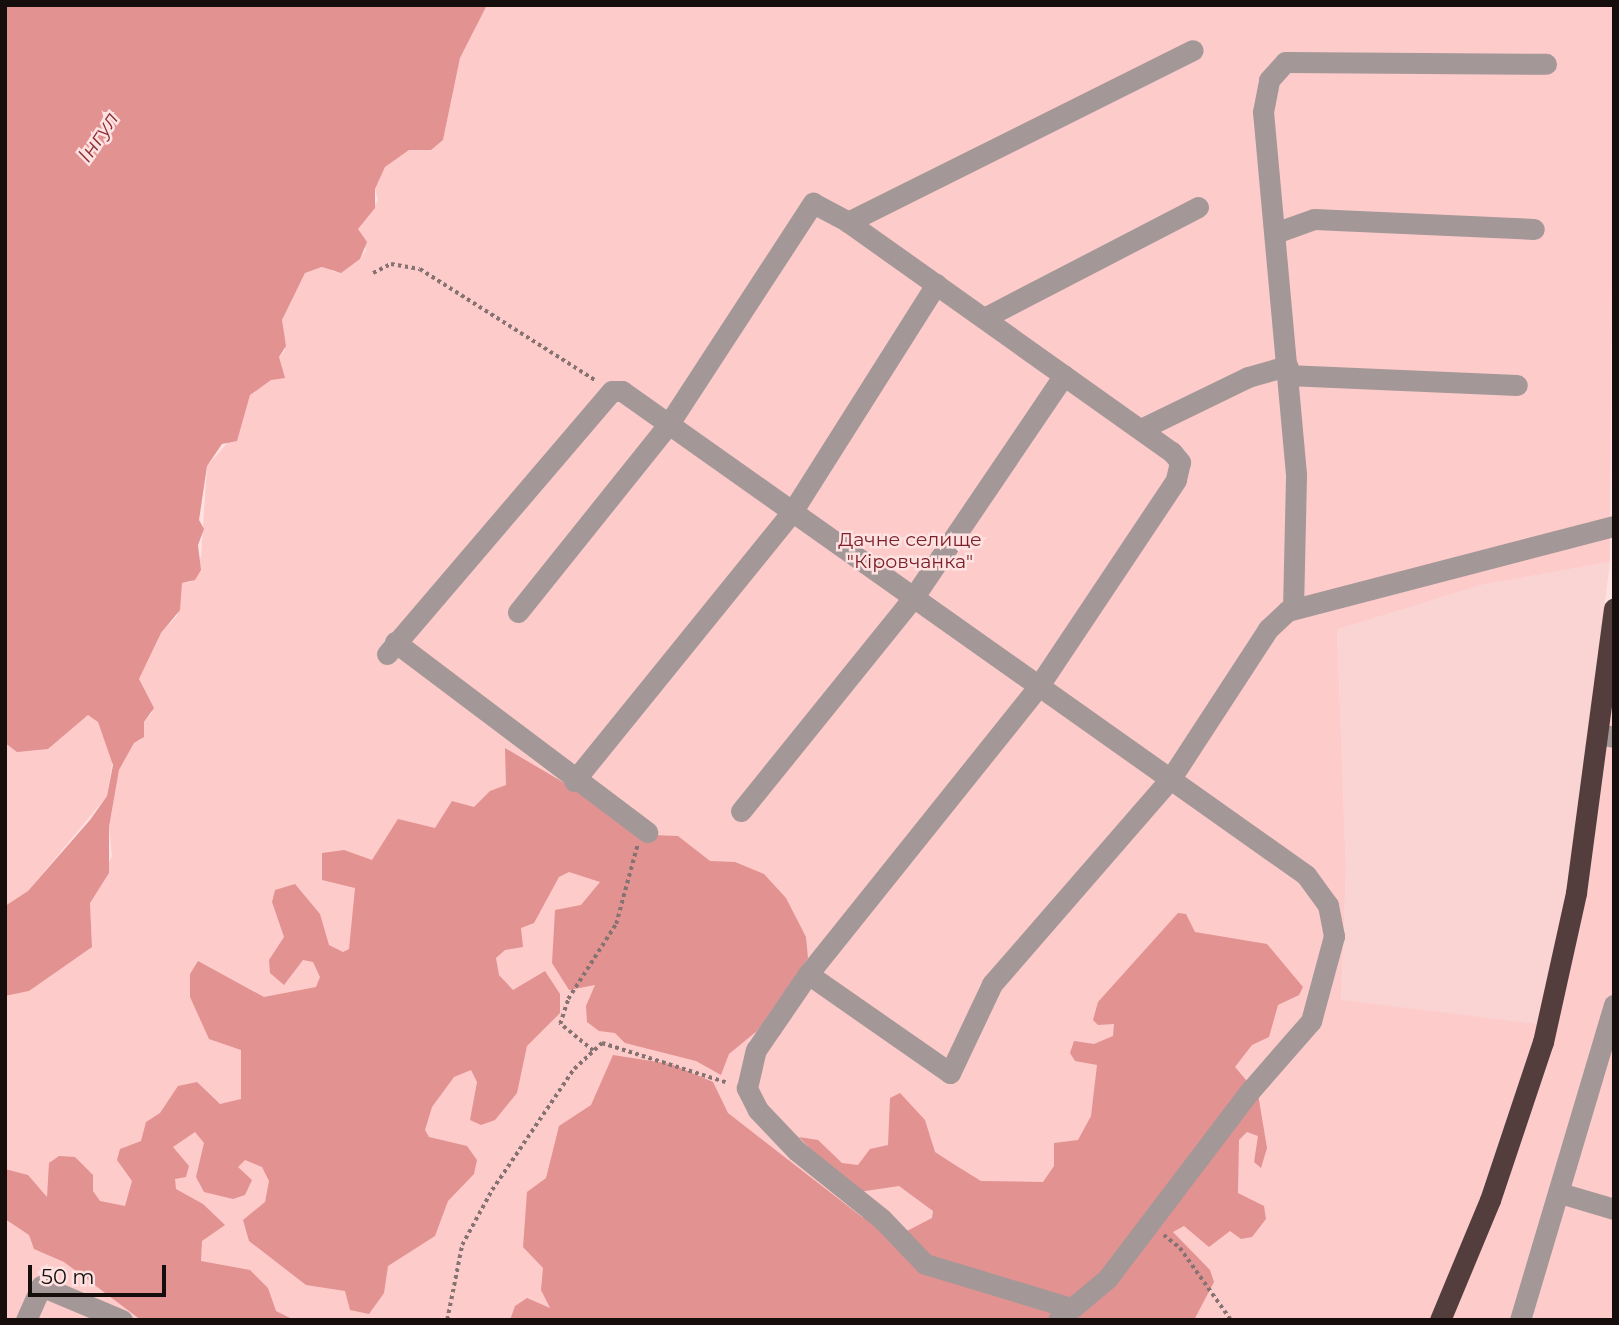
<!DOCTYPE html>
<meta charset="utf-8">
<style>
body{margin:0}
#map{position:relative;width:1619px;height:1325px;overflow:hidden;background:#fee2e1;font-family:Montserrat,sans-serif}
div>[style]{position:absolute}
.built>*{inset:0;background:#f9d4d3}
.green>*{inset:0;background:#fdcbca}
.forest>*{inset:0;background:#e29291}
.path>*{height:3.5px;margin-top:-1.75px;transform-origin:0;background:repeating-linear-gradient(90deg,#857372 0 3.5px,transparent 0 7px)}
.minor>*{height:21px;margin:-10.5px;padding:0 10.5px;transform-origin:10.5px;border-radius:10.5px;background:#a39897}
.highway>*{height:21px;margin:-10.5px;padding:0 10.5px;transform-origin:10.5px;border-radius:10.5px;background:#543e3d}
span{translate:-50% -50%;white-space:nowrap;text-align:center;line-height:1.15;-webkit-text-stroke:5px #fee2e1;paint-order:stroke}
.park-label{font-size:19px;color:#7d2028}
.water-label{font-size:21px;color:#8d2f35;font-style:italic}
.frame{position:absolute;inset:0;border:7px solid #160d0d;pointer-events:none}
.scale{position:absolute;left:28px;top:1265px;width:138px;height:32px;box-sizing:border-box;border:4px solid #160d0d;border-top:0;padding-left:9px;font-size:21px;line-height:24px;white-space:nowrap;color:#160d0d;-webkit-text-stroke:5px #fee2e1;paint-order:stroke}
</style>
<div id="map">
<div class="built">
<i style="clip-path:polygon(1610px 562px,1568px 890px,1539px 1024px,1341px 1001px,1346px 870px,1337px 628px,1481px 585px)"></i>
</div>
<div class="green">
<i style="clip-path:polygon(487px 5px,1614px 5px,1610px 562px,1481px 585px,1337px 629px,1346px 870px,1341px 1000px,1539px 1024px,1462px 1251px,1429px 1320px,5px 1320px,5px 996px,29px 991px,92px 946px,90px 903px,112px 856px,109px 827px,119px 770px,134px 743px,142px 739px,144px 722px,152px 713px,139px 679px,161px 633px,177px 616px,182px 583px,191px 582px,201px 557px,207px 466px,238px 431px,250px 395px,285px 350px,282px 320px,305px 273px,323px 267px,335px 272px,360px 259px,366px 250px,358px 229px,378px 200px,375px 189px,385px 167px,409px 150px,431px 150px,443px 140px,460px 58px)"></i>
<i style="clip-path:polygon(1614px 694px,1614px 1320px,1451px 1320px,1499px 1204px,1564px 998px,1587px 895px)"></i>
<i style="clip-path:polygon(88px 715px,98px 721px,113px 758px,107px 796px,28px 891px,5px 906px,5px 743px,11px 748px,48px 749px)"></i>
</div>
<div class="forest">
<i style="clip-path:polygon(5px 5px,487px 5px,460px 58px,443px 140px,431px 150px,409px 150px,385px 167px,375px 189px,375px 208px,358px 229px,367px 242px,360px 259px,341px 273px,322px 267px,305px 273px,282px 320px,286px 346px,279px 357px,285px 378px,271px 380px,250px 395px,237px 441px,222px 444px,207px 466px,199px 520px,204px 529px,198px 545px,201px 570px,195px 580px,182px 583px,180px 610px,161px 633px,139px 679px,154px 708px,144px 722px,144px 737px,134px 743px,119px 770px,109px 827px,109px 873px,90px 903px,92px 947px,29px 991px,5px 996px,5px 906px,28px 891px,90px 820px,107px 796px,113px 765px,98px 722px,88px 715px,48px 749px,17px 752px,5px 743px)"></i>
<i style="clip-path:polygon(505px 748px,653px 835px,678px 836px,710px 861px,735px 862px,764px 874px,786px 898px,806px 937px,808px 958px,757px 1031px,729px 1054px,721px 1075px,696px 1061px,625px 1043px,615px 1033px,599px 1031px,587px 1022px,586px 1006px,595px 985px,569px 990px,552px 963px,555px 910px,581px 905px,600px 882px,569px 872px,559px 877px,534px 923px,521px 928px,523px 947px,505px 950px,496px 958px,499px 975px,513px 990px,545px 971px,560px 994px,560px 1013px,527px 1046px,517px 1093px,495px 1120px,481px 1125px,470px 1120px,477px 1082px,471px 1070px,454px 1077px,432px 1107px,425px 1130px,429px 1137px,467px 1146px,477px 1160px,474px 1174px,448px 1201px,435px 1236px,388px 1266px,384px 1293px,369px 1314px,350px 1310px,345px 1291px,306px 1285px,249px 1241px,243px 1220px,265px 1202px,269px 1181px,262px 1167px,245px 1160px,238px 1167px,252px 1180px,245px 1195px,233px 1199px,204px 1192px,196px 1177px,204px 1143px,195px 1132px,173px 1147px,189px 1166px,186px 1177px,175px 1179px,176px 1189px,203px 1204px,225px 1225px,202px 1241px,201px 1261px,250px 1270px,268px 1288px,276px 1311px,294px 1320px,141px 1320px,64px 1262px,34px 1249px,29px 1235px,5px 1219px,5px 1169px,28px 1175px,47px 1197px,49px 1163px,59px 1156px,75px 1157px,93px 1175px,93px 1191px,100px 1201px,125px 1206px,132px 1181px,117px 1160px,120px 1149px,141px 1141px,146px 1122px,160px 1113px,178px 1086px,197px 1082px,220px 1104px,241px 1099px,241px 1050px,209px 1039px,190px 997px,190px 974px,198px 961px,264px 997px,316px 987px,320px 977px,313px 962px,303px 960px,284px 985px,270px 973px,269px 960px,284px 937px,272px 902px,275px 890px,295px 884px,320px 914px,329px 945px,343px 952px,349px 949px,355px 888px,322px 880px,322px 853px,344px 850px,372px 860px,398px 819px,435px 828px,452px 801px,474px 807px,490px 791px,506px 785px)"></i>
<i style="clip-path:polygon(1178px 913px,1186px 914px,1195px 932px,1267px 944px,1303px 987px,1299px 995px,1278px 1005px,1269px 1037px,1252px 1045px,1235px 1067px,1258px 1094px,1267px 1148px,1261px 1168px,1254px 1162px,1258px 1136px,1247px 1132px,1239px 1140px,1238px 1193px,1264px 1206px,1266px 1219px,1252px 1237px,1241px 1239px,1230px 1231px,1209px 1247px,1184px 1226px,1173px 1232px,1210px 1270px,1214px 1282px,1194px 1320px,510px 1320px,515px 1306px,527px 1298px,550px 1308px,541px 1290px,543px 1268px,523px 1247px,527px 1192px,546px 1178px,559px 1126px,591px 1105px,613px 1055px,671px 1064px,713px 1082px,728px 1113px,862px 1217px,903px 1233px,932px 1218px,933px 1211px,899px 1186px,852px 1193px,799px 1137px,818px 1140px,842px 1163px,858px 1165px,870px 1149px,888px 1145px,890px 1098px,900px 1093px,925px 1120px,935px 1152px,955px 1165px,981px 1181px,1043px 1182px,1054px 1166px,1054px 1143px,1078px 1140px,1091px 1116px,1097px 1065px,1075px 1061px,1070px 1053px,1074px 1041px,1094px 1044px,1113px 1036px,1114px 1024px,1098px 1025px,1093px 1020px,1098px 1002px)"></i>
</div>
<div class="path">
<i style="left:373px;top:273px;width:20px;rotate:-27deg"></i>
<i style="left:391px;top:264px;width:29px;rotate:10deg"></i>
<i style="left:420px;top:269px;width:207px;rotate:32.4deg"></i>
<i style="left:593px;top:1051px;width:43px;rotate:-140.7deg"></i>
<i style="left:560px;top:1024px;width:26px;rotate:-72deg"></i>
<i style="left:568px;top:999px;width:89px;rotate:-57.4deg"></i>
<i style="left:616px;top:924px;width:81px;rotate:-74.9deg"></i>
<i style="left:1164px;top:1235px;width:21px;rotate:39deg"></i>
<i style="left:1180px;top:1248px;width:88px;rotate:54.7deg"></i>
<i style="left:447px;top:1320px;width:76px;rotate:-78.7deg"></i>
<i style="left:462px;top:1245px;width:63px;rotate:-61.4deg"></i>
<i style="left:492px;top:1190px;width:146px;rotate:-55.9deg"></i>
<i style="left:574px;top:1069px;width:38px;rotate:-43deg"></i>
<i style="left:602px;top:1043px;width:132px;rotate:17.6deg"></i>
</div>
<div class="minor">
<i style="left:848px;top:222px;width:385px;rotate:-26.5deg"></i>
<i style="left:1275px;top:233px;width:41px;rotate:-19.7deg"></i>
<i style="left:1314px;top:219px;width:220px;rotate:2.6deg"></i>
<i style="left:984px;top:318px;width:241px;rotate:-27.4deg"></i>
<i style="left:1287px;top:375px;width:230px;rotate:2.5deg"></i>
<i style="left:1141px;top:429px;width:119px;rotate:-25.9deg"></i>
<i style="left:1248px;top:377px;width:41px;rotate:-15.8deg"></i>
<i style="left:1293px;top:609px;width:135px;rotate:-88.7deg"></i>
<i style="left:1296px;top:474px;width:364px;rotate:-95.2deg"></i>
<i style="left:1263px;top:112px;width:33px;rotate:-79deg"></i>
<i style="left:1269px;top:80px;width:24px;rotate:-48deg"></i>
<i style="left:1285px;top:62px;width:261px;rotate:0.4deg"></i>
<i style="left:518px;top:612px;width:243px;rotate:-51.3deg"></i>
<i style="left:670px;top:422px;width:262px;rotate:-56.9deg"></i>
<i style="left:813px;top:203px;width:40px;rotate:28deg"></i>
<i style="left:848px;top:222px;width:397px;rotate:35.4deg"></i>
<i style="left:1172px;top:452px;width:13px;rotate:51deg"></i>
<i style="left:1180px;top:462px;width:18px;rotate:103deg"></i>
<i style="left:1176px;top:480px;width:249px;rotate:123.7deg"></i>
<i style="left:1038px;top:687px;width:368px;rotate:128.7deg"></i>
<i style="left:395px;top:642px;width:316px;rotate:37deg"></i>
<i style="left:387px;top:654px;width:346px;rotate:-49.5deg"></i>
<i style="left:612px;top:391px;width:10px"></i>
<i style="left:622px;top:391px;width:838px;rotate:35.28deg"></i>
<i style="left:1306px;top:875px;width:37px;rotate:54deg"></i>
<i style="left:1328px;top:905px;width:32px;rotate:79deg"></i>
<i style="left:1334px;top:936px;width:88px;rotate:105.1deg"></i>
<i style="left:1311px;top:1021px;width:94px;rotate:131.1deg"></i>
<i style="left:1249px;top:1092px;width:233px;rotate:127.2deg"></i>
<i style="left:1108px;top:1278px;width:65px;rotate:140deg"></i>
<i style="left:1599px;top:734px;width:15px;rotate:11deg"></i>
<i style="left:574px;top:781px;width:346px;rotate:-51deg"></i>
<i style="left:792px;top:512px;width:270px;rotate:-57.7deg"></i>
<i style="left:741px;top:811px;width:274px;rotate:-51.1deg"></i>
<i style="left:913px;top:598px;width:269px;rotate:-55.9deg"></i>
<i style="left:1560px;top:1193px;width:56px;rotate:16.5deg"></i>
<i style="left:1071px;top:1308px;width:152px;rotate:-163.2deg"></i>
<i style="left:925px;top:1264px;width:62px;rotate:-133.7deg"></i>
<i style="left:882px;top:1219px;width:109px;rotate:-141.3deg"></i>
<i style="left:797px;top:1151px;width:57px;rotate:-133.6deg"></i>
<i style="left:758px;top:1110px;width:25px;rotate:-117deg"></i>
<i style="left:747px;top:1088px;width:39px;rotate:-77deg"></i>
<i style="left:756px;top:1050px;width:27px;rotate:-56deg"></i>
<i style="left:771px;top:1028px;width:65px;rotate:-55.6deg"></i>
<i style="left:808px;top:974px;width:173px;rotate:34.9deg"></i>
<i style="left:950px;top:1073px;width:98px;rotate:-64.7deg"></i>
<i style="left:992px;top:984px;width:273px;rotate:-49deg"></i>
<i style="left:1171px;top:778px;width:178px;rotate:-56.9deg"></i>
<i style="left:1268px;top:629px;width:26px;rotate:-43deg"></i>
<i style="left:1287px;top:611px;width:338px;rotate:-14.6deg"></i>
<i style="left:26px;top:1320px;width:37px;rotate:-66deg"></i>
<i style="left:41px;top:1286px;width:88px;rotate:22.8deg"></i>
<i style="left:1520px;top:1320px;width:329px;rotate:-73.4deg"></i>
</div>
<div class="highway">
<i style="left:1440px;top:1320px;width:130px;rotate:-67.4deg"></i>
<i style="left:1490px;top:1200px;width:167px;rotate:-71.5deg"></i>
<i style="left:1543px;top:1042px;width:153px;rotate:-77.5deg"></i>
<i style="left:1576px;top:893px;width:287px;rotate:-82.4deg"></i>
</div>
<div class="park-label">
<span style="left:910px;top:551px">Дачне селище<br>"Кіровчанка"</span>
</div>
<div class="water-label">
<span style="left:98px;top:137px;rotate:-56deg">Інгул</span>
</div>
<div class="frame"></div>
<div class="scale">50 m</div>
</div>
